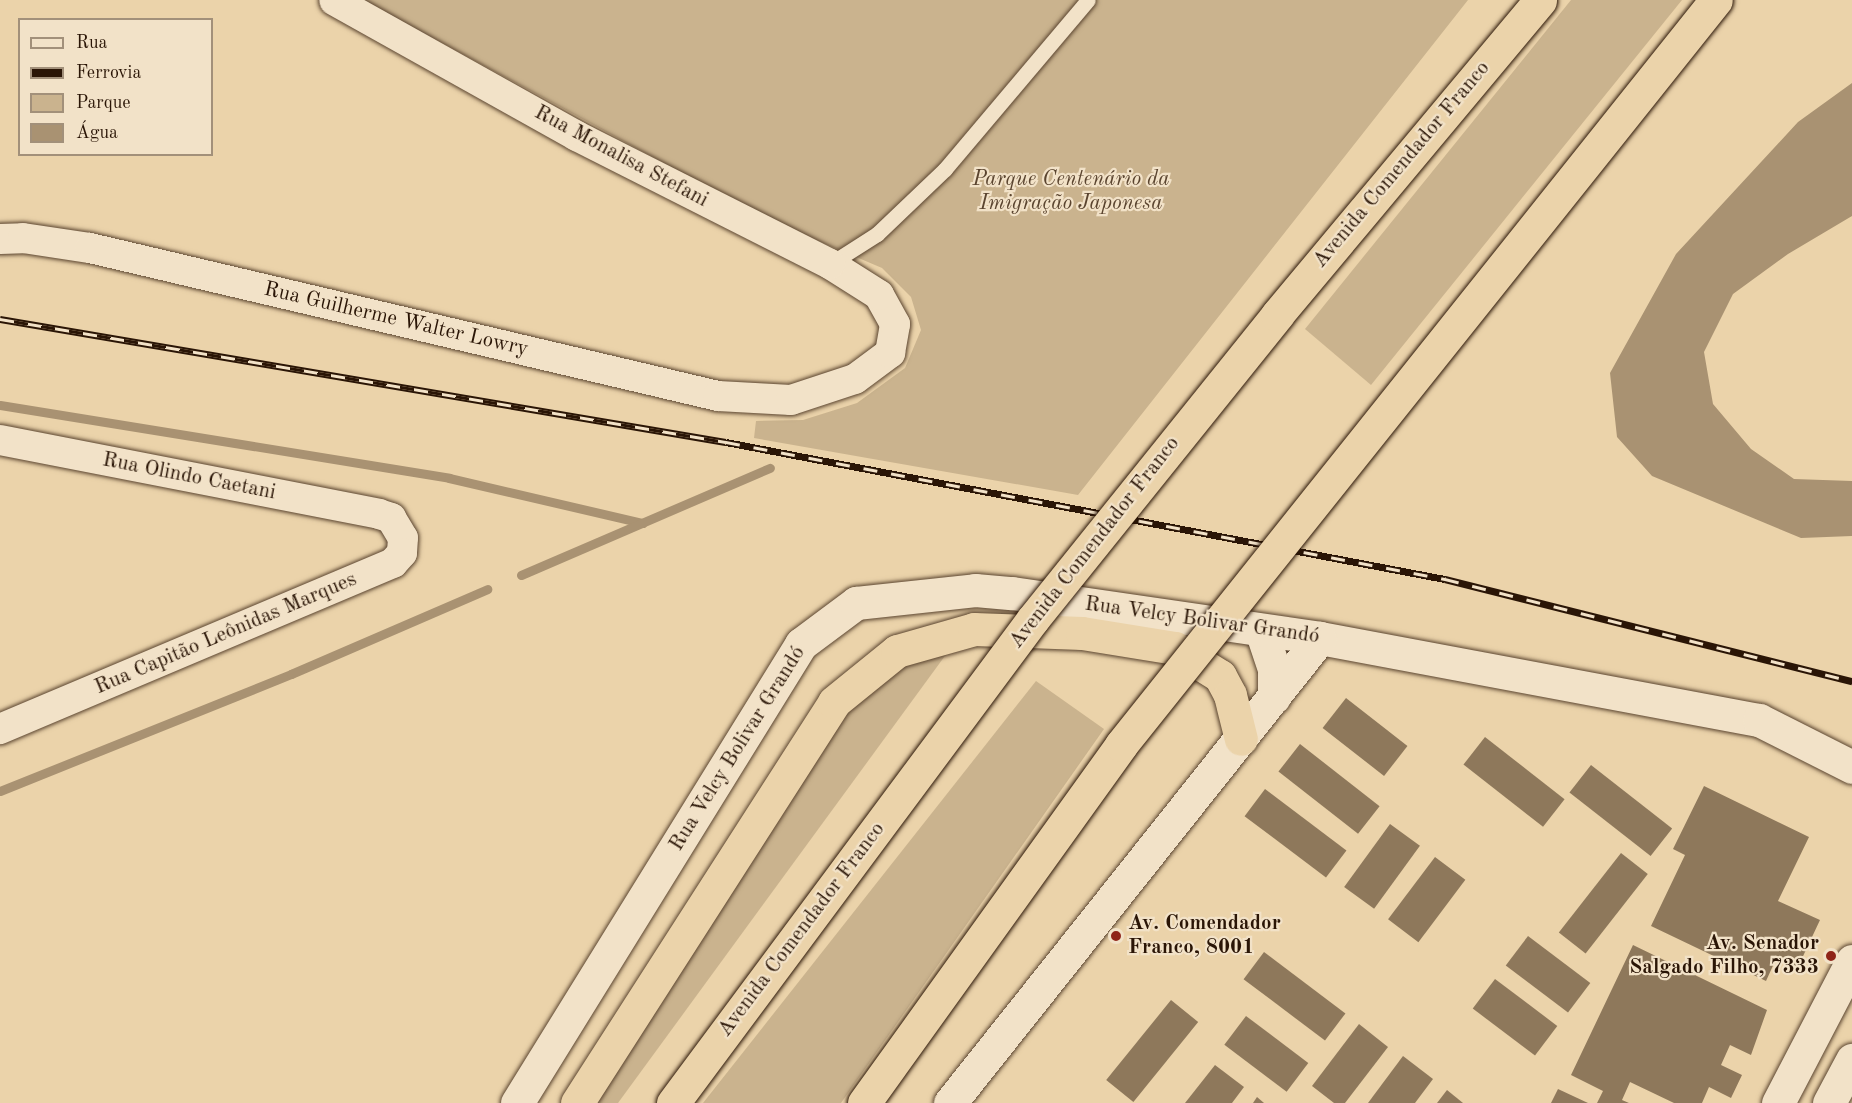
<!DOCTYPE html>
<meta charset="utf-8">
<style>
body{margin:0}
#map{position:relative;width:1852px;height:1103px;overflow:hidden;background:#ebd3aa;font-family:"Old Standard TT",serif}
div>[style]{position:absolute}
.green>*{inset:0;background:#cab38e}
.water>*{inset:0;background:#a99272}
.stream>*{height:9px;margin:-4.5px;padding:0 4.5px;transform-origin:4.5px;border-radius:4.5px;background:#a99272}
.building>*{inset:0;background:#8e785b;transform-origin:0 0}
.roads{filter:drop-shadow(0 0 2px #5a442f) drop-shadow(0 0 2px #5a442f)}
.lane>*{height:15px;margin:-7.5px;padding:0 7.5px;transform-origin:7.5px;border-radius:7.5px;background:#f2e2c8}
.street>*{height:30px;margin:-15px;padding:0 15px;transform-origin:15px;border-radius:15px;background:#f2e2c8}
.secondary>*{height:33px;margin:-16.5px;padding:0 16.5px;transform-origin:16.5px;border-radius:16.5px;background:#f2e2c8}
.highway>*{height:33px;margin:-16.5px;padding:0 16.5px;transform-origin:16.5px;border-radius:16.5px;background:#ebd3aa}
.rail>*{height:7px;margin-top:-3.5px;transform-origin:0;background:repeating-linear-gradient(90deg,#f2e2c8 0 14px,#2a1506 0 28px);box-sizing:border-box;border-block:2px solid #2a1506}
.bridges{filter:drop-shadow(0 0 2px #2a1506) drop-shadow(0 0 2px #2a1506)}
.highway-bridge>*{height:33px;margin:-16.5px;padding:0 16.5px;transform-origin:16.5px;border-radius:16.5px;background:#ebd3aa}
.dots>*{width:16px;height:16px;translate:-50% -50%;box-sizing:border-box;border:3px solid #f2e2c8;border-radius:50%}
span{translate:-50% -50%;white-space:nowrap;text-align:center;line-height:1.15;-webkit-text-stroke:4.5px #f2e2c8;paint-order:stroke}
.street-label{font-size:21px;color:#2a1506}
.park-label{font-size:21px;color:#5a442f;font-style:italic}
.poi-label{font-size:21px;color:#2a1506;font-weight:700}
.left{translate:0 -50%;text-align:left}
.right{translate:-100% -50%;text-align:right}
.legend{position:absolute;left:18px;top:18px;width:195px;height:138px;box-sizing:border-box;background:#f2e2c8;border:2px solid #a2907a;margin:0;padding:8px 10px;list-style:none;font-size:18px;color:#2a1506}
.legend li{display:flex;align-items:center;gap:12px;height:30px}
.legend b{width:30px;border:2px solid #a2907a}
</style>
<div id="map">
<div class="green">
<i style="clip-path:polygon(363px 0,1468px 0,1078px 495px,754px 438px,756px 421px,803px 420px,857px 403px,905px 368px,921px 330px,911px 297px,882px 268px,767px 219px)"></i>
<i style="clip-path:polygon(1571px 0,1682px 0,1371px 385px,1305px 329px)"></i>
<i style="clip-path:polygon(950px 649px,618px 1103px,594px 1103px,830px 731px,880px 667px)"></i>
<i style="clip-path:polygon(1036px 681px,1104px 729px,841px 1103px,703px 1103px)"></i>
</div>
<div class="water">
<i style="clip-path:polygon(1852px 83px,1852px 216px,1788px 254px,1733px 294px,1704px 352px,1713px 404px,1751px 449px,1794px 479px,1852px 481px,1852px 536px,1801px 538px,1652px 476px,1617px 437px,1610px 373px,1676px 254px,1798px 122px)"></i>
</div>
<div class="stream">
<i style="left:0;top:405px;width:455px;rotate:9.2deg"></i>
<i style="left:449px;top:478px;width:199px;rotate:13.1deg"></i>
<i style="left:521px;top:575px;width:271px;rotate:-23.3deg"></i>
<i style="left:0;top:791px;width:314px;rotate:-21.9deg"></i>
<i style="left:291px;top:674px;width:214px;rotate:-23.4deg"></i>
</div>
<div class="building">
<i style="left:1346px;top:698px;width:78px;height:38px;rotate:38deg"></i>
<i style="left:1485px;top:737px;width:101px;height:35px;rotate:38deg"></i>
<i style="left:1300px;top:744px;width:101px;height:35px;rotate:38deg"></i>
<i style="left:1591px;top:765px;width:103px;height:35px;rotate:38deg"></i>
<i style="clip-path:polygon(1704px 786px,1809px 837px,1778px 901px,1820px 920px,1797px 969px,1776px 959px,1766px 981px,1651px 926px,1685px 855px,1673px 849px)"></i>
<i style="left:1265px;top:789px;width:102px;height:34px;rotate:37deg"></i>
<i style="left:1390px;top:824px;width:37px;height:78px;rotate:36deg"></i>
<i style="left:1621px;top:853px;width:34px;height:101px;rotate:38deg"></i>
<i style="left:1435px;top:857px;width:38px;height:78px;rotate:37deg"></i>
<i style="left:1528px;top:936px;width:78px;height:37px;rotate:37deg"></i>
<i style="clip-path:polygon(1633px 945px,1767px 1010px,1751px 1055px,1730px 1045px,1721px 1065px,1742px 1075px,1731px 1098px,1709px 1087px,1702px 1103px,1674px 1103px,1630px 1082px,1622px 1100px,1629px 1103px,1597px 1103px,1603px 1091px,1571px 1075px)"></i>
<i style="left:1264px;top:952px;width:102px;height:34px;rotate:37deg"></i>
<i style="left:1495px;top:979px;width:78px;height:37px;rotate:37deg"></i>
<i style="left:1171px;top:1000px;width:35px;height:103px;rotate:39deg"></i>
<i style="left:1246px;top:1016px;width:78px;height:36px;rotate:37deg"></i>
<i style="clip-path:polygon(1359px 1024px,1388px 1047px,1345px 1103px,1334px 1103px,1312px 1086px)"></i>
<i style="clip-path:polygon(1403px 1056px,1433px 1079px,1415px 1103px,1368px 1103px)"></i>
<i style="clip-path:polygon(1215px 1065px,1244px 1087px,1232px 1103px,1185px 1103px)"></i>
<i style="clip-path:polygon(1558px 1089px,1588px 1103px,1551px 1103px)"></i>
<i style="clip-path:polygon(1447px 1090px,1463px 1103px,1437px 1103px)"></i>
<i style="clip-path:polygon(1257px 1097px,1264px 1103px,1253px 1103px)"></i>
</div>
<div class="roads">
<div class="lane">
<i style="left:830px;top:264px;width:56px;rotate:-32.6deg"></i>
<i style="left:877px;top:234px;width:94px;rotate:-43.7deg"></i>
<i style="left:945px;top:169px;width:221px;rotate:-49.8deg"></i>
</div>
<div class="street">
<i style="left:0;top:239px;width:23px;rotate:-2deg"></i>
<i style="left:23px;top:238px;width:68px;rotate:8.5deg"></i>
<i style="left:90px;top:248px;width:645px;rotate:13.26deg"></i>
<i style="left:718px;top:396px;width:73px;rotate:3.1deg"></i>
<i style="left:791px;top:400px;width:67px;rotate:-18.2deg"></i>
<i style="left:855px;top:379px;width:44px;rotate:-36.6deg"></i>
<i style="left:890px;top:353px;width:29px;rotate:-80deg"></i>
<i style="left:895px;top:324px;width:33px;rotate:-119deg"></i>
<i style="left:879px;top:295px;width:58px;rotate:-147.7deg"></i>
<i style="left:830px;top:264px;width:284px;rotate:-153.2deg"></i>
<i style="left:577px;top:136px;width:278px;rotate:-150.8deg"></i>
<i style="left:0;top:440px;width:386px;rotate:11deg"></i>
<i style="left:379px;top:514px;width:13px;rotate:18deg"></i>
<i style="left:391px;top:518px;width:23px;rotate:59deg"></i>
<i style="left:403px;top:538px;width:15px;rotate:94deg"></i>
<i style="left:402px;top:553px;width:13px;rotate:132deg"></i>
<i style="left:393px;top:563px;width:427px;rotate:157.1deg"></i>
</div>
<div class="secondary">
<i style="left:1261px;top:630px;width:41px;rotate:71.6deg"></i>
<i style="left:1274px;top:669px;width:28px;rotate:90deg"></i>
<i style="left:517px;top:1103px;width:540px;rotate:-58.25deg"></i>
<i style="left:801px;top:644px;width:69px;rotate:-36.7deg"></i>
<i style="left:856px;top:603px;width:120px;rotate:-6.2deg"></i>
<i style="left:975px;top:590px;width:37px;rotate:5deg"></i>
<i style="left:1012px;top:593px;width:311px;rotate:8.3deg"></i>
<i style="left:1320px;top:638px;width:447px;rotate:10.6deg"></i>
<i style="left:1759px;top:720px;width:104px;rotate:26.8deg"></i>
<i style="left:950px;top:1103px;width:594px;rotate:-51.49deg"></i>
<i style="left:1778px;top:1103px;width:160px;rotate:-62.5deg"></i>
<i style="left:1829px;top:1103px;width:49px;rotate:-61.9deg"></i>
</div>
<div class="highway">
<i style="left:577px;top:1103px;width:476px;rotate:-57.3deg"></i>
<i style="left:834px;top:702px;width:81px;rotate:-39deg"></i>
<i style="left:897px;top:651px;width:80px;rotate:-15.9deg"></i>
<i style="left:974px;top:629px;width:108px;rotate:2.1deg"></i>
<i style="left:1082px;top:633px;width:94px;rotate:9.2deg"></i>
<i style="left:1175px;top:648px;width:53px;rotate:31.9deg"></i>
<i style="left:1220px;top:676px;width:21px;rotate:62deg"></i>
<i style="left:1230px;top:695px;width:45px;rotate:76deg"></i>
</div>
</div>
<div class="rail">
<i style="left:0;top:319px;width:736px;rotate:9.62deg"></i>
<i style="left:726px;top:442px;width:732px;rotate:10.79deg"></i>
<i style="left:1445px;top:579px;width:420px;rotate:14.1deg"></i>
</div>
<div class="bridges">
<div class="highway-bridge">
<i style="left:673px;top:1103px;width:603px;rotate:-53.36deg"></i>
<i style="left:1033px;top:619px;width:390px;rotate:-51.2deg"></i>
<i style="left:1277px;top:315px;width:410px;rotate:-50.1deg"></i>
<i style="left:864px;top:1103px;width:441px;rotate:-54.3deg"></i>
<i style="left:1121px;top:745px;width:953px;rotate:-51.39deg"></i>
</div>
</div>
<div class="dots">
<i style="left:1116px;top:936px;background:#8f2418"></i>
<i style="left:1831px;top:956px;background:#8f2418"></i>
</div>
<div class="street-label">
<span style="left:621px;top:157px;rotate:28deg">Rua Monalisa Stefani</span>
<span style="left:1402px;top:165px;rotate:-50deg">Avenida Comendador Franco</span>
<span style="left:396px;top:320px;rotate:13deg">Rua Guilherme Walter Lowry</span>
<span style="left:189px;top:477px;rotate:11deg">Rua Olindo Caetani</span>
<span style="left:1095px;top:543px;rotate:-52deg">Avenida Comendador Franco</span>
<span style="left:1202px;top:621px;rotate:8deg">Rua Velcy Bolivar Grandó</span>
<span style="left:226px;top:634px;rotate:-23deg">Rua Capitão Leônidas Marques</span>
<span style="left:738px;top:749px;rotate:-58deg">Rua Velcy Bolivar Grandó</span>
<span style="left:802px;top:930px;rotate:-53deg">Avenida Comendador Franco</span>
</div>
<div class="park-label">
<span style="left:1071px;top:192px">Parque Centenário da<br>Imigração Japonesa</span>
</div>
<div class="poi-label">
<span class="left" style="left:1128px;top:936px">Av. Comendador<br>Franco, 8001</span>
<span class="right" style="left:1819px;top:956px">Av. Senador<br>Salgado Filho, 7333</span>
</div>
<ul class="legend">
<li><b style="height:8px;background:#f2e2c8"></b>Rua</li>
<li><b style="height:8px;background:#2a1506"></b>Ferrovia</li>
<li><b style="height:16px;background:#cab38e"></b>Parque</li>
<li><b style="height:16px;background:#a99272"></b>Água</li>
</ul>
</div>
